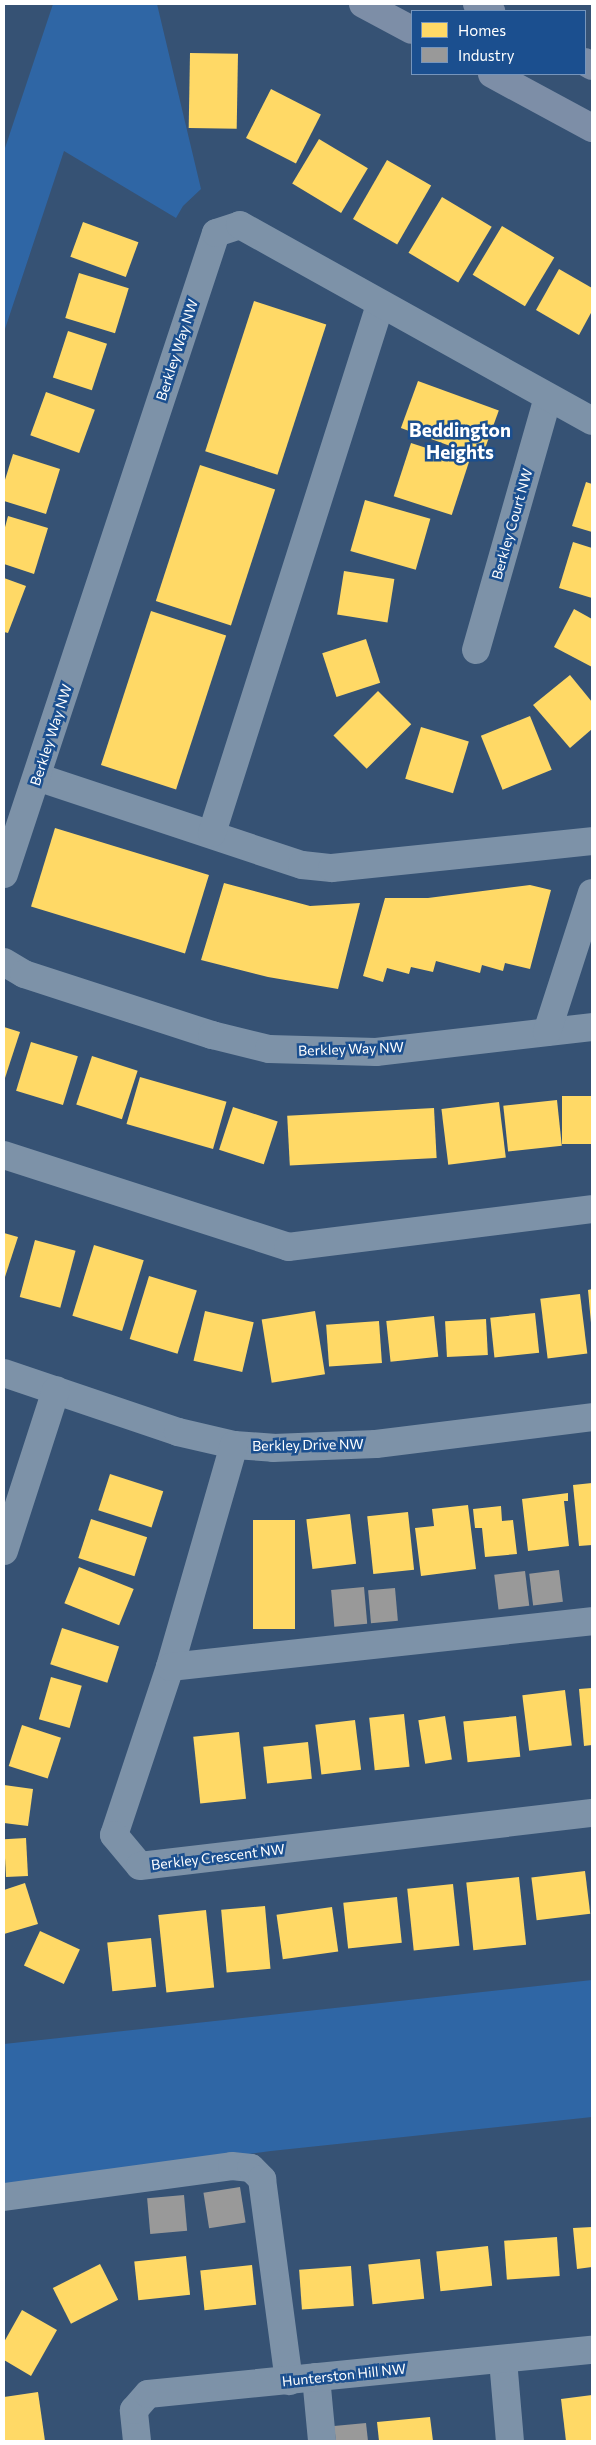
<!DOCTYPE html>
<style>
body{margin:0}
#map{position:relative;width:596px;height:2445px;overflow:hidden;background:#365274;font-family:Commissioner,sans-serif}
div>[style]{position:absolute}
.green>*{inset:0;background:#2f66a5}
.homes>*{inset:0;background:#ffd966;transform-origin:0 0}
.industry>*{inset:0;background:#999;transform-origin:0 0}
.minor>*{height:28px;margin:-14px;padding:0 14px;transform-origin:14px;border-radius:14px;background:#7d92a8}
.major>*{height:28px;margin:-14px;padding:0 14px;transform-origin:14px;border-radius:14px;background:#7d8ea7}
span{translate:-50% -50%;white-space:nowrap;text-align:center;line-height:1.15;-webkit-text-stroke:5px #1b4f8f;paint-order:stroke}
.street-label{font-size:14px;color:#fff}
.district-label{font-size:19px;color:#fff;font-weight:700}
.frame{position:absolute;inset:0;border:5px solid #fff;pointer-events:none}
.legend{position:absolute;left:411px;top:10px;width:175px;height:65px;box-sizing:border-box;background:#1b4f8f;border:1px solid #7695bc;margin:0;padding:6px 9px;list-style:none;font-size:15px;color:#fff}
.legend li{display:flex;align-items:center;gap:10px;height:25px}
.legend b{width:25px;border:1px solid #7695bc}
</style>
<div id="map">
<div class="green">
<i style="clip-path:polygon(53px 4px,157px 4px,201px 189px,183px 206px,176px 218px,64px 151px,4px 332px,4px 151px)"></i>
<i style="clip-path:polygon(592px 1980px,592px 2117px,271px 2151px,4px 2186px,4px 2044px)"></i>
</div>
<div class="homes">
<i style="left:190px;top:53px;width:48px;height:75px;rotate:1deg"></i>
<i style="left:271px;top:89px;width:56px;height:55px;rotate:27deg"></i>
<i style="left:319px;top:139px;width:57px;height:52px;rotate:31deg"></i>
<i style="left:387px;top:160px;width:51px;height:68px;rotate:30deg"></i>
<i style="left:442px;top:197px;width:58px;height:65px;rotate:31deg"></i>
<i style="left:83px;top:222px;width:59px;height:37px;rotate:20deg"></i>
<i style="left:502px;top:226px;width:61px;height:57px;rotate:31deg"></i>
<i style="clip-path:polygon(559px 269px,592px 288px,592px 311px,579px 335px,536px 310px)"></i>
<i style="left:79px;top:273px;width:52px;height:47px;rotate:17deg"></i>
<i style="left:254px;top:301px;width:76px;height:158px;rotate:18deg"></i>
<i style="left:68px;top:331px;width:41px;height:49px;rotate:18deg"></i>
<i style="left:418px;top:381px;width:86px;height:50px;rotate:20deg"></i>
<i style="left:46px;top:392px;width:52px;height:46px;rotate:20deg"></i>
<i style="left:411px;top:443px;width:61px;height:56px;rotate:18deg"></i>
<i style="clip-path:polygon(13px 454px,60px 469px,46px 514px,4px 501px,4px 483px)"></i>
<i style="left:200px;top:465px;width:79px;height:143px;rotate:18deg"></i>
<i style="clip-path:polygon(586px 482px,592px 484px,592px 532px,572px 526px)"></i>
<i style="left:365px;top:500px;width:68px;height:53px;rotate:16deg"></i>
<i style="clip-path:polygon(8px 516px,48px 528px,34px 574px,4px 564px,4px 531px)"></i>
<i style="clip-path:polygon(573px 542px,592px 548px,592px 598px,559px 588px)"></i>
<i style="left:344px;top:571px;width:51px;height:44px;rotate:9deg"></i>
<i style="clip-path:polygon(4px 578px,26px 586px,8px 633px,4px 632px)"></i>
<i style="clip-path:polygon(574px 609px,592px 619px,592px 667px,554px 647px)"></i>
<i style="left:151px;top:611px;width:79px;height:162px;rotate:18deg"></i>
<i style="left:366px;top:639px;width:46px;height:46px;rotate:72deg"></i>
<i style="clip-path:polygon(570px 675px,592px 702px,592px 729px,570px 748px,533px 705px)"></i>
<i style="left:378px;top:691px;width:47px;height:63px;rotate:45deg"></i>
<i style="left:530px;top:716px;width:58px;height:53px;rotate:68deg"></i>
<i style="left:421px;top:727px;width:50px;height:54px;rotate:17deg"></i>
<i style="left:55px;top:828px;width:161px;height:82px;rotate:17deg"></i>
<i style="clip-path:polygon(224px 883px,310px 906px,360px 903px,338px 989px,268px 977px,201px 960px)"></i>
<i style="clip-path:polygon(530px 885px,551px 890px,530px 969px,505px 963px,503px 971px,482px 965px,480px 973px,436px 961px,433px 972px,411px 967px,409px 974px,387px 968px,383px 982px,363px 976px,385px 898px,428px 898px)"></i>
<i style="clip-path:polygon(4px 1027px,20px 1032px,4px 1081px)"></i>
<i style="left:31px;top:1042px;width:49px;height:51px;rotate:17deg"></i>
<i style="left:92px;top:1056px;width:48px;height:51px;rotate:18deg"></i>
<i style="left:140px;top:1077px;width:90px;height:49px;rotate:16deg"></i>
<i style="left:592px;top:1096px;width:48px;height:30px;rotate:90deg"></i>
<i style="left:557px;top:1100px;width:46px;height:54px;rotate:84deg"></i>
<i style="left:499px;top:1102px;width:56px;height:58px;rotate:83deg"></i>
<i style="left:233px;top:1107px;width:47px;height:45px;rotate:18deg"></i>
<i style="left:434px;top:1108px;width:50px;height:147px;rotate:87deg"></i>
<i style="clip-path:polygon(4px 1233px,18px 1237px,4px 1280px)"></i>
<i style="left:35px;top:1240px;width:42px;height:59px;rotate:15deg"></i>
<i style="left:94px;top:1245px;width:52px;height:74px;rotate:17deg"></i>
<i style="left:149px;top:1276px;width:50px;height:66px;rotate:17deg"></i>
<i style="clip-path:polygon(592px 1289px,592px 1323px,591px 1323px,588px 1290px)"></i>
<i style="left:580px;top:1294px;width:60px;height:40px;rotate:83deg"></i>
<i style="left:205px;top:1311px;width:50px;height:51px;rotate:13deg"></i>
<i style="left:315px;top:1311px;width:64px;height:54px;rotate:81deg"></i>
<i style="left:535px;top:1313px;width:40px;height:45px;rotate:84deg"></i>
<i style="left:434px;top:1316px;width:41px;height:48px;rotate:84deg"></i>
<i style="left:486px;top:1319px;width:36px;height:41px;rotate:87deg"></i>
<i style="left:379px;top:1321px;width:42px;height:53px;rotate:86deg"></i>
<i style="left:110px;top:1474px;width:56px;height:38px;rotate:18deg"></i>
<i style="clip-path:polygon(592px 1483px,592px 1545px,579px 1546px,573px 1485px)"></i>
<i style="clip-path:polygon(568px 1493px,568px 1501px,564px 1501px,569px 1546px,528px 1551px,522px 1499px)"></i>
<i style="clip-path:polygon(468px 1505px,476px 1569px,421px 1576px,415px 1528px,434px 1526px,432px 1509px)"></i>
<i style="clip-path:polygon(501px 1506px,502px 1521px,513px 1520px,517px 1554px,485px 1557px,482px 1528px,475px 1528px,473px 1509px)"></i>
<i style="left:408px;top:1512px;width:58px;height:41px;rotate:84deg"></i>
<i style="left:350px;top:1514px;width:50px;height:44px;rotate:83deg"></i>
<i style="left:91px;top:1519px;width:59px;height:41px;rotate:18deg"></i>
<i style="left:295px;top:1520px;width:109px;height:42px;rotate:90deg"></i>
<i style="left:79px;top:1567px;width:59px;height:39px;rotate:22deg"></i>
<i style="left:62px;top:1628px;width:60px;height:38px;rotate:18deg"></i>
<i style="left:51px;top:1677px;width:32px;height:44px;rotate:16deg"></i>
<i style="clip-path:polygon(592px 1688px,592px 1745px,584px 1746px,579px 1689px)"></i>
<i style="left:565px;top:1690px;width:56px;height:43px;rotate:83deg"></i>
<i style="left:404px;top:1714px;width:53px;height:35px;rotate:84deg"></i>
<i style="left:445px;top:1716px;width:44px;height:27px;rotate:81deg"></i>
<i style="left:516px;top:1716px;width:41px;height:53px;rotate:84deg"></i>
<i style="left:355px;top:1720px;width:50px;height:40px;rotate:83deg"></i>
<i style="left:22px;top:1725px;width:41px;height:43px;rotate:18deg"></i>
<i style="left:239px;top:1732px;width:67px;height:46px;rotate:84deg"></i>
<i style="left:308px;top:1742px;width:37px;height:45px;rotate:84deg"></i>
<i style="clip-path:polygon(4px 1785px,33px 1789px,28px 1826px,4px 1823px)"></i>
<i style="left:26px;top:1838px;width:38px;height:22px;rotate:87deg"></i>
<i style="left:585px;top:1871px;width:43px;height:54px;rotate:83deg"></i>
<i style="left:519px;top:1877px;width:68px;height:53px;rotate:84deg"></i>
<i style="clip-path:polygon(25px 1883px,38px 1924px,4px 1934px,4px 1890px)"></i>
<i style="left:453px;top:1884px;width:62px;height:46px;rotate:84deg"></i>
<i style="left:397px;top:1897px;width:46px;height:54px;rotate:84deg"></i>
<i style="left:265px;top:1906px;width:63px;height:44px;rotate:85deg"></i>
<i style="left:332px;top:1907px;width:45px;height:56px;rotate:82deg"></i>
<i style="left:206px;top:1910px;width:78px;height:48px;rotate:84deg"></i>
<i style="left:40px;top:1931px;width:44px;height:38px;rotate:25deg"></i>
<i style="left:151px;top:1938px;width:49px;height:44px;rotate:84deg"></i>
<i style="clip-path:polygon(592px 2227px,592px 2267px,577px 2269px,573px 2228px)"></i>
<i style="left:557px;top:2237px;width:39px;height:53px;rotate:86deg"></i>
<i style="left:488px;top:2246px;width:40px;height:52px;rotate:84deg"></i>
<i style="left:186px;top:2256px;width:39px;height:52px;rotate:84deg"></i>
<i style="left:420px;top:2259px;width:40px;height:52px;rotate:84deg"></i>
<i style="left:100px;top:2264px;width:40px;height:53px;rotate:63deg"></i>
<i style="left:252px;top:2265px;width:40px;height:52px;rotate:84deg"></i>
<i style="left:351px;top:2266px;width:40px;height:52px;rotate:86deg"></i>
<i style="clip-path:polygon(22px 2310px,57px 2330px,31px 2376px,4px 2360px,4px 2342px)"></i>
<i style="clip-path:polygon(38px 2392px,45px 2441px,4px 2441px,4px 2397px)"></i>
<i style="clip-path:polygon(592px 2395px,592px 2440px,566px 2441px,561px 2399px)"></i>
<i style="clip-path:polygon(430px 2417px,433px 2441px,379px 2441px,377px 2422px)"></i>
</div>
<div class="industry">
<i style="left:559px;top:1570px;width:32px;height:30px;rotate:83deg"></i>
<i style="left:525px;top:1571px;width:35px;height:31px;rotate:83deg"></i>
<i style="left:364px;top:1587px;width:37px;height:33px;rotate:85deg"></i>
<i style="left:395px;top:1588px;width:33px;height:27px;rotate:85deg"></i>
<i style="left:240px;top:2187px;width:36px;height:37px;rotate:81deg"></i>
<i style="left:184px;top:2195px;width:36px;height:37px;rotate:85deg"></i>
<i style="clip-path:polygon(366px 2423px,368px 2441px,336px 2441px,334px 2426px)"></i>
</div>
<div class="minor">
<i style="left:476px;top:650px;width:262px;rotate:-74.1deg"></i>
<i style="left:37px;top:777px;width:279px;rotate:18.4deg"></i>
<i style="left:302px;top:865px;width:30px;rotate:6deg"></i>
<i style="left:332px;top:868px;width:261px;rotate:-5.9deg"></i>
<i style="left:212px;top:833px;width:554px;rotate:-72.35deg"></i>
<i style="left:4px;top:874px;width:675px;rotate:-71.7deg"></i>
<i style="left:216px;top:233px;width:25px;rotate:-18deg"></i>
<i style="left:240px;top:225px;width:403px;rotate:29.1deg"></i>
<i style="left:4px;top:962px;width:23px;rotate:31deg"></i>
<i style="left:24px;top:974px;width:198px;rotate:18deg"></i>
<i style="left:212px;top:1035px;width:59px;rotate:13.8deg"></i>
<i style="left:269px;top:1049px;width:107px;rotate:1.6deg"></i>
<i style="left:376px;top:1052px;width:217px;rotate:-6.6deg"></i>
<i style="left:547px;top:1032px;width:146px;rotate:-72.1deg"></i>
<i style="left:4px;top:1155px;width:299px;rotate:17.9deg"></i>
<i style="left:288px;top:1247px;width:306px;rotate:-7.1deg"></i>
<i style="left:4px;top:1373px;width:184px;rotate:18.7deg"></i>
<i style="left:178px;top:1432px;width:57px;rotate:13.1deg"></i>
<i style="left:234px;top:1445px;width:39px;rotate:4deg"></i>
<i style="left:273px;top:1448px;width:103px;rotate:-2.2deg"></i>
<i style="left:376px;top:1444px;width:218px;rotate:-7.1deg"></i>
<i style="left:234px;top:1445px;width:231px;rotate:106.1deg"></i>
<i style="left:170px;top:1667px;width:177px;rotate:108.4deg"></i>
<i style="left:114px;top:1835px;width:40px;rotate:50deg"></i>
<i style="left:140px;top:1866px;width:455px;rotate:-6.7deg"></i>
<i style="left:4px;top:1551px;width:169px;rotate:-72.1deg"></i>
<i style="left:170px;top:1667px;width:424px;rotate:-6.2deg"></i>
<i style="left:4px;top:2197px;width:230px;rotate:-7.7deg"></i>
<i style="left:232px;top:2166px;width:19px;rotate:6deg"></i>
<i style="left:251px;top:2168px;width:16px;rotate:45deg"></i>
<i style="left:262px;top:2179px;width:204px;rotate:82.4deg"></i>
<i style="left:503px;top:2360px;width:81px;rotate:85.1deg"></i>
<i style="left:316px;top:2377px;width:64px;rotate:84.6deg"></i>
<i style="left:137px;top:2441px;width:31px;rotate:-96deg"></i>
<i style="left:134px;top:2410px;width:21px;rotate:-49deg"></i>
<i style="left:148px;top:2394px;width:446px;rotate:-5.7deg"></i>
</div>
<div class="major">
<i style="left:363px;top:4px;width:55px;rotate:28deg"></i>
<i style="left:477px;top:4px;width:16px;rotate:27deg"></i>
<i style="left:585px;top:62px;width:8px;rotate:30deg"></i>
<i style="left:492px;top:74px;width:114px;rotate:28.4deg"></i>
</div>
<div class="street-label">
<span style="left:177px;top:350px;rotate:-72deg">Berkley Way NW</span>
<span style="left:512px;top:524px;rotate:-74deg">Berkley Court NW</span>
<span style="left:51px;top:735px;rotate:-72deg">Berkley Way NW</span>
<span style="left:351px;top:1049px;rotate:-2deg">Berkley Way NW</span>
<span style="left:308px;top:1445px;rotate:-1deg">Berkley Drive NW</span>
<span style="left:218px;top:1857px;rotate:-7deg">Berkley Crescent NW</span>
<span style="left:344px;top:2375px;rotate:-6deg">Hunterston Hill NW</span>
</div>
<div class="district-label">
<span style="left:460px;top:441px">Beddington<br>Heights</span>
</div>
<div class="frame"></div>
<ul class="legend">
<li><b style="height:14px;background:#ffd966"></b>Homes</li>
<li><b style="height:14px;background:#999"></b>Industry</li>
</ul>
</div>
